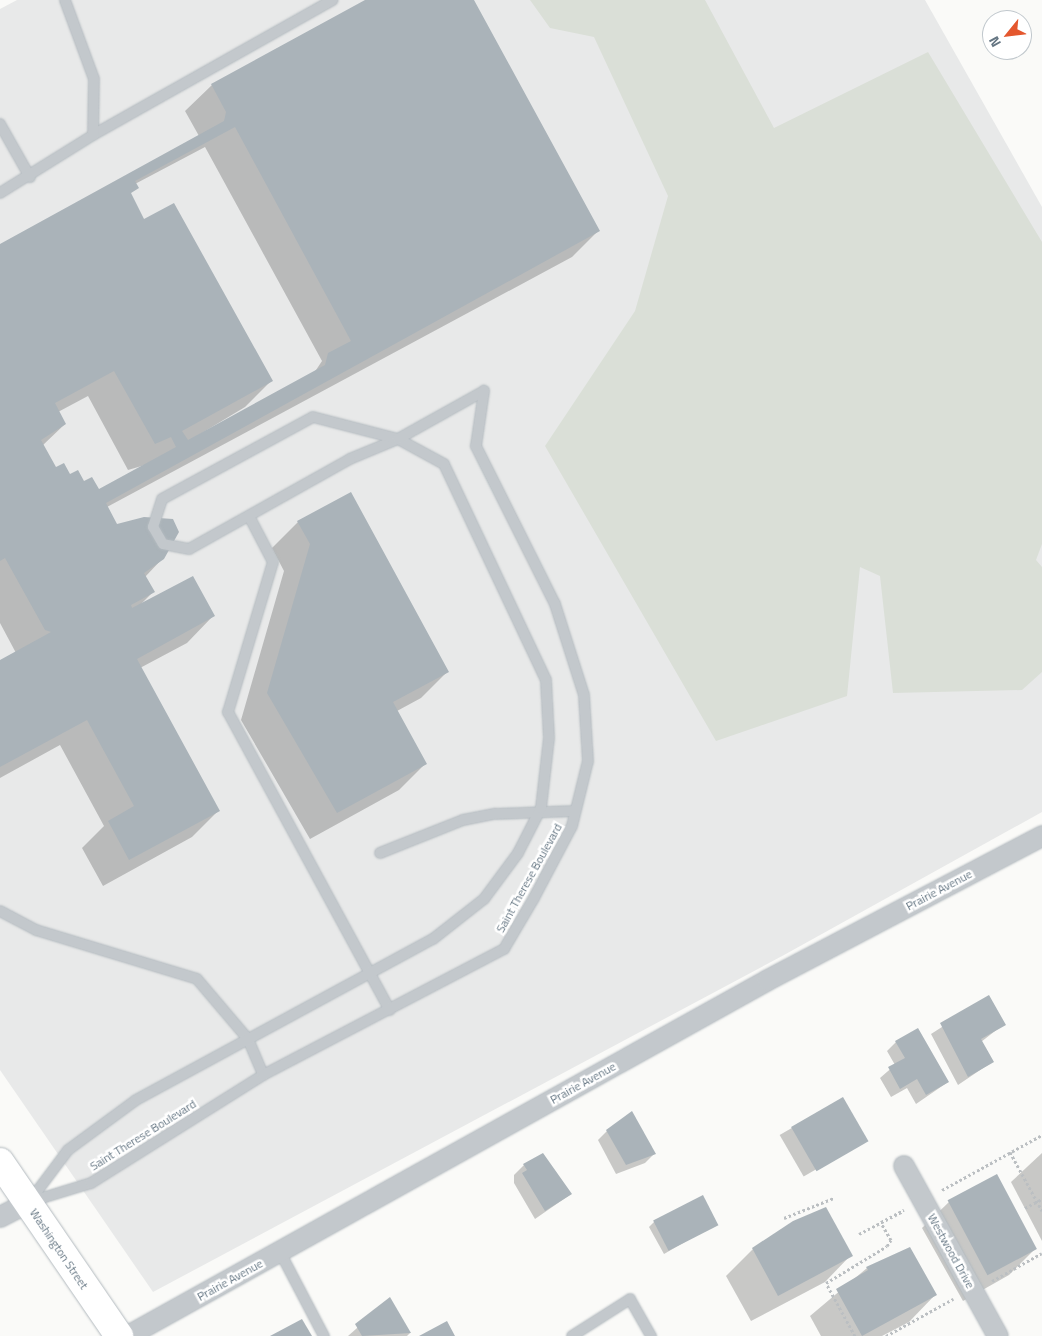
<!DOCTYPE html>
<style>
body{margin:0}
#map{position:relative;width:1042px;height:1336px;overflow:hidden;background:#fafaf8;font-family:"Titillium Web",sans-serif}
div>[style]{position:absolute}
.built>*{inset:0;background:#e8e9e9}
.green>*{inset:0;background:#dadfd7}
.shadow>*{inset:0;background:#0003;transform-origin:0 0}
.building>*{inset:0;background:#aab3b9;transform-origin:0 0}
.path>*{height:3px;margin-top:-1.5px;transform-origin:0;background:repeating-linear-gradient(90deg,#bbbfc2 0 2.5px,transparent 0 5px)}
.roads{filter:drop-shadow(0 0 1px #b3babf) drop-shadow(0 0 1px #b3babf)}
.service>*{height:10px;margin:-5px;padding:0 5px;transform-origin:5px;border-radius:5px;background:#c3c8cc}
.minor>*{height:20px;margin:-10px;padding:0 10px;transform-origin:10px;border-radius:10px;background:#c3c8cc}
.secondary>*{height:28px;margin:-14px;padding:0 14px;transform-origin:14px;border-radius:14px;background:#fff}
span{translate:-50% -50%;white-space:nowrap;text-align:center;line-height:1.15;-webkit-text-stroke:5px #fff;paint-order:stroke}
.street-label{font-size:12px;color:#657683}
.north{position:absolute;left:982px;top:10px;width:50px;height:50px;box-sizing:border-box;background:#fff;border:1px solid #c1c8cd;border-radius:50%;rotate:241deg;font-size:14px;font-weight:700;line-height:20px;text-align:center;color:#657683}
.north::after{content:'';display:block;margin:auto;width:18px;height:22px;background:#e4572e;clip-path:polygon(50% 0,100% 100%,50% 72%,0 100%)}
</style>
<div id="map">
<div class="built">
<i style="clip-path:polygon(17px 0,925px 0,1042px 207px,1042px 812px,784px 955px,153px 1292px,0 1070px,0 9px)"></i>
</div>
<div class="green">
<i style="clip-path:polygon(530px 0,705px 0,774px 128px,928px 52px,1042px 242px,1042px 544px,1036px 560px,1042px 567px,1042px 672px,1022px 690px,893px 693px,880px 576px,860px 567px,847px 696px,716px 741px,545px 446px,635px 311px,668px 196px,594px 37px,550px 28px)"></i>
</div>
<div class="shadow">
<i style="clip-path:polygon(evenodd,368px 0,473px 0,598px 231px,572px 257px,107px 507px,117px 525px,163px 558px,145px 577px,153px 592px,141px 604px,213px 616px,187px 643px,140px 668px,218px 811px,192px 837px,103px 886px,82px 848px,104px 826px,60px 745px,0 778px,0 661px,16px 653px,0 623px,0 246px,199px 136px,185px 111px,212px 85px,368px 0,205px 147px,322px 361px,314px 373px,187px 442px,245px 407px,271px 381px,144px 220px,130px 195px,135px 184px,205px 147px,368px 0,88px 396px,128px 470px,145px 465px,98px 491px,55px 469px,42px 446px,65px 424px,58px 412px,88px 396px)"></i>
<i style="clip-path:polygon(298px 522px,447px 672px,421px 698px,397px 711px,425px 764px,399px 790px,310px 839px,241px 720px,284px 571px,272px 548px)"></i>
<i style="clip-path:polygon(989px 997px,1004px 1024px,981px 1042px,992px 1062px,958px 1085px,931px 1034px)"></i>
<i style="clip-path:polygon(896px 1042px,948px 1082px,916px 1104px,907px 1088px,891px 1097px,880px 1078px,895px 1065px,887px 1051px)"></i>
<i style="left:842px;top:1099px;width:48px;height:72px;rotate:60deg"></i>
<i style="clip-path:polygon(607px 1131px,654px 1154px,645px 1163px,616px 1174px,598px 1140px)"></i>
<i style="clip-path:polygon(1042px 1153px,1042px 1241px,1011px 1182px)"></i>
<i style="clip-path:polygon(524px 1165px,571px 1194px,535px 1219px,514px 1183px,514px 1175px)"></i>
<i style="clip-path:polygon(949px 1202px,1035px 1249px,1009px 1275px,963px 1301px,922px 1228px)"></i>
<i style="clip-path:polygon(654px 1222px,716px 1224px,664px 1254px,649px 1227px)"></i>
<i style="clip-path:polygon(774px 1238px,851px 1255px,825px 1282px,751px 1321px,726px 1276px,753px 1249px)"></i>
<i style="clip-path:polygon(867px 1268px,935px 1295px,909px 1322px,882px 1336px,821px 1336px,810px 1316px)"></i>
<i style="clip-path:polygon(390px 1299px,410px 1333px,407px 1336px,348px 1336px)"></i>
</div>
<div class="building">
<i style="clip-path:polygon(evenodd,365px 0,474px 0,600px 231px,106px 503px,117px 524px,144px 517px,173px 519px,179px 532px,164px 559px,144px 573px,155px 592px,131px 605px,132px 608px,193px 576px,215px 616px,137px 659px,220px 811px,129px 860px,108px 821px,134px 806px,87px 720px,0 767px,0 660px,51px 632px,45px 630px,5px 558px,0 561px,0 244px,224px 121px,226px 112px,211px 84px,365px 0,235px 127px,351px 341px,328px 353px,325px 365px,188px 440px,182px 431px,273px 381px,174px 203px,144px 219px,131px 193px,139px 188px,135px 181px,235px 127px,365px 0,114px 371px,155px 444px,171px 437px,176px 447px,99px 489px,92px 477px,84px 481px,78px 470px,70px 474px,64px 463px,56px 467px,41px 440px,66px 424px,55px 403px,114px 371px)"></i>
<i style="clip-path:polygon(351px 492px,449px 672px,393px 702px,427px 764px,337px 813px,267px 693px,310px 544px,297px 521px)"></i>
<i style="clip-path:polygon(989px 995px,1006px 1025px,981px 1039px,994px 1062px,968px 1077px,940px 1023px)"></i>
<i style="clip-path:polygon(918px 1028px,949px 1082px,926px 1095px,917px 1079px,900px 1089px,888px 1067px,905px 1058px,895px 1041px)"></i>
<i style="left:843px;top:1097px;width:51px;height:60px;rotate:60deg"></i>
<i style="clip-path:polygon(632px 1111px,656px 1154px,626px 1165px,606px 1130px)"></i>
<i style="clip-path:polygon(543px 1153px,572px 1194px,545px 1211px,522px 1173px,527px 1170px,523px 1164px)"></i>
<i style="left:997px;top:1174px;width:85px;height:56px;rotate:62deg"></i>
<i style="left:703px;top:1195px;width:34px;height:56px;rotate:63deg"></i>
<i style="clip-path:polygon(826px 1207px,853px 1256px,778px 1296px,752px 1248px,793px 1221px)"></i>
<i style="clip-path:polygon(910px 1247px,937px 1295px,862px 1336px,836px 1289px,868px 1270px,866px 1267px)"></i>
<i style="clip-path:polygon(390px 1297px,411px 1333px,362px 1336px,355px 1324px)"></i>
<i style="clip-path:polygon(302px 1319px,312px 1336px,270px 1336px)"></i>
<i style="clip-path:polygon(447px 1321px,455px 1336px,419px 1336px)"></i>
</div>
<div class="path">
<i style="left:1010px;top:1152px;width:67px;rotate:61.5deg"></i>
<i style="left:942px;top:1190px;width:114px;rotate:-28.8deg"></i>
<i style="left:1025px;top:1208px;width:19px;rotate:-28deg"></i>
<i style="left:784px;top:1218px;width:54px;rotate:-21.8deg"></i>
<i style="left:881px;top:1222px;width:26px;rotate:-28deg"></i>
<i style="left:859px;top:1234px;width:50px;rotate:-27.6deg"></i>
<i style="left:992px;top:1281px;width:57px;rotate:-29.2deg"></i>
<i style="left:855px;top:1336px;width:60px;rotate:-118.7deg"></i>
<i style="left:826px;top:1283px;width:71px;rotate:-31.2deg"></i>
<i style="left:887px;top:1246px;width:7px;rotate:-56deg"></i>
<i style="left:891px;top:1240px;width:20px;rotate:-120deg"></i>
<i style="left:886px;top:1336px;width:77px;rotate:-28.9deg"></i>
</div>
<div class="roads">
<div class="service">
<i style="left:0;top:124px;width:61px;rotate:60.5deg"></i>
<i style="left:93px;top:135px;width:275px;rotate:-29.4deg"></i>
<i style="left:0;top:193px;width:110px;rotate:-31.9deg"></i>
<i style="left:93px;top:135px;width:56px;rotate:-89deg"></i>
<i style="left:94px;top:79px;width:84px;rotate:-110.2deg"></i>
<i style="left:249px;top:516px;width:52px;rotate:62.4deg"></i>
<i style="left:273px;top:562px;width:157px;rotate:106.7deg"></i>
<i style="left:228px;top:712px;width:339px;rotate:61.5deg"></i>
<i style="left:380px;top:853px;width:89px;rotate:-21.7deg"></i>
<i style="left:463px;top:820px;width:33px;rotate:-11deg"></i>
<i style="left:495px;top:814px;width:80px;rotate:-2.1deg"></i>
<i style="left:0;top:911px;width:41px;rotate:27.8deg"></i>
<i style="left:36px;top:930px;width:168px;rotate:16.9deg"></i>
<i style="left:197px;top:979px;width:79px;rotate:49.6deg"></i>
<i style="left:248px;top:1039px;width:39px;rotate:67deg"></i>
<i style="left:29px;top:1202px;width:65px;rotate:-53.1deg"></i>
<i style="left:68px;top:1150px;width:84px;rotate:-36.3deg"></i>
<i style="left:136px;top:1100px;width:338px;rotate:-28.5deg"></i>
<i style="left:433px;top:939px;width:65px;rotate:-38.1deg"></i>
<i style="left:484px;top:899px;width:57px;rotate:-53.5deg"></i>
<i style="left:518px;top:853px;width:51px;rotate:-62.9deg"></i>
<i style="left:541px;top:808px;width:70px;rotate:-83.5deg"></i>
<i style="left:549px;top:738px;width:58px;rotate:-93deg"></i>
<i style="left:546px;top:680px;width:239px;rotate:-115.3deg"></i>
<i style="left:444px;top:464px;width:52px;rotate:-151.5deg"></i>
<i style="left:398px;top:439px;width:52px;rotate:157.4deg"></i>
<i style="left:350px;top:459px;width:184px;rotate:150.8deg"></i>
<i style="left:189px;top:549px;width:26px;rotate:-169deg"></i>
<i style="left:163px;top:544px;width:20px;rotate:-120deg"></i>
<i style="left:153px;top:527px;width:29px;rotate:-72deg"></i>
<i style="left:162px;top:499px;width:172px;rotate:-28.5deg"></i>
<i style="left:313px;top:417px;width:88px;rotate:14.5deg"></i>
<i style="left:398px;top:439px;width:98px;rotate:-29.2deg"></i>
<i style="left:29px;top:1202px;width:65px;rotate:-17deg"></i>
<i style="left:91px;top:1183px;width:203px;rotate:-32.1deg"></i>
<i style="left:263px;top:1075px;width:272px;rotate:-27.6deg"></i>
<i style="left:504px;top:949px;width:59px;rotate:-59.5deg"></i>
<i style="left:534px;top:898px;width:81px;rotate:-62.2deg"></i>
<i style="left:572px;top:826px;width:67px;rotate:-76.2deg"></i>
<i style="left:588px;top:761px;width:66px;rotate:-93.5deg"></i>
<i style="left:584px;top:695px;width:96px;rotate:-107.7deg"></i>
<i style="left:555px;top:604px;width:177px;rotate:-116.6deg"></i>
<i style="left:476px;top:446px;width:56px;rotate:-81.7deg"></i>
<i style="left:280px;top:1252px;width:95px;rotate:62.4deg"></i>
<i style="left:572px;top:1336px;width:69px;rotate:-32.5deg"></i>
<i style="left:630px;top:1299px;width:43px;rotate:60.4deg"></i>
</div>
<div class="minor">
<i style="left:904px;top:1166px;width:194px;rotate:61.1deg"></i>
<i style="left:0;top:1217px;width:31px;rotate:-27deg"></i>
<i style="left:128px;top:1336px;width:732px;rotate:-29.08deg"></i>
<i style="left:768px;top:980px;width:310px;rotate:-27.7deg"></i>
</div>
<div class="secondary">
<i style="left:0;top:1162px;width:211px;rotate:55.6deg"></i>
</div>
</div>
<div class="street-label">
<span style="left:529px;top:878px;rotate:-61deg">Saint Therese Boulevard</span>
<span style="left:939px;top:890px;rotate:-28deg">Prairie Avenue</span>
<span style="left:583px;top:1083px;rotate:-29deg">Prairie Avenue</span>
<span style="left:143px;top:1135px;rotate:-32deg">Saint Therese Boulevard</span>
<span style="left:59px;top:1249px;rotate:56deg">Washington Street</span>
<span style="left:951px;top:1251px;rotate:61deg">Westwood Drive</span>
<span style="left:230px;top:1280px;rotate:-29deg">Prairie Avenue</span>
</div>
<div class="north">N</div>
</div>
